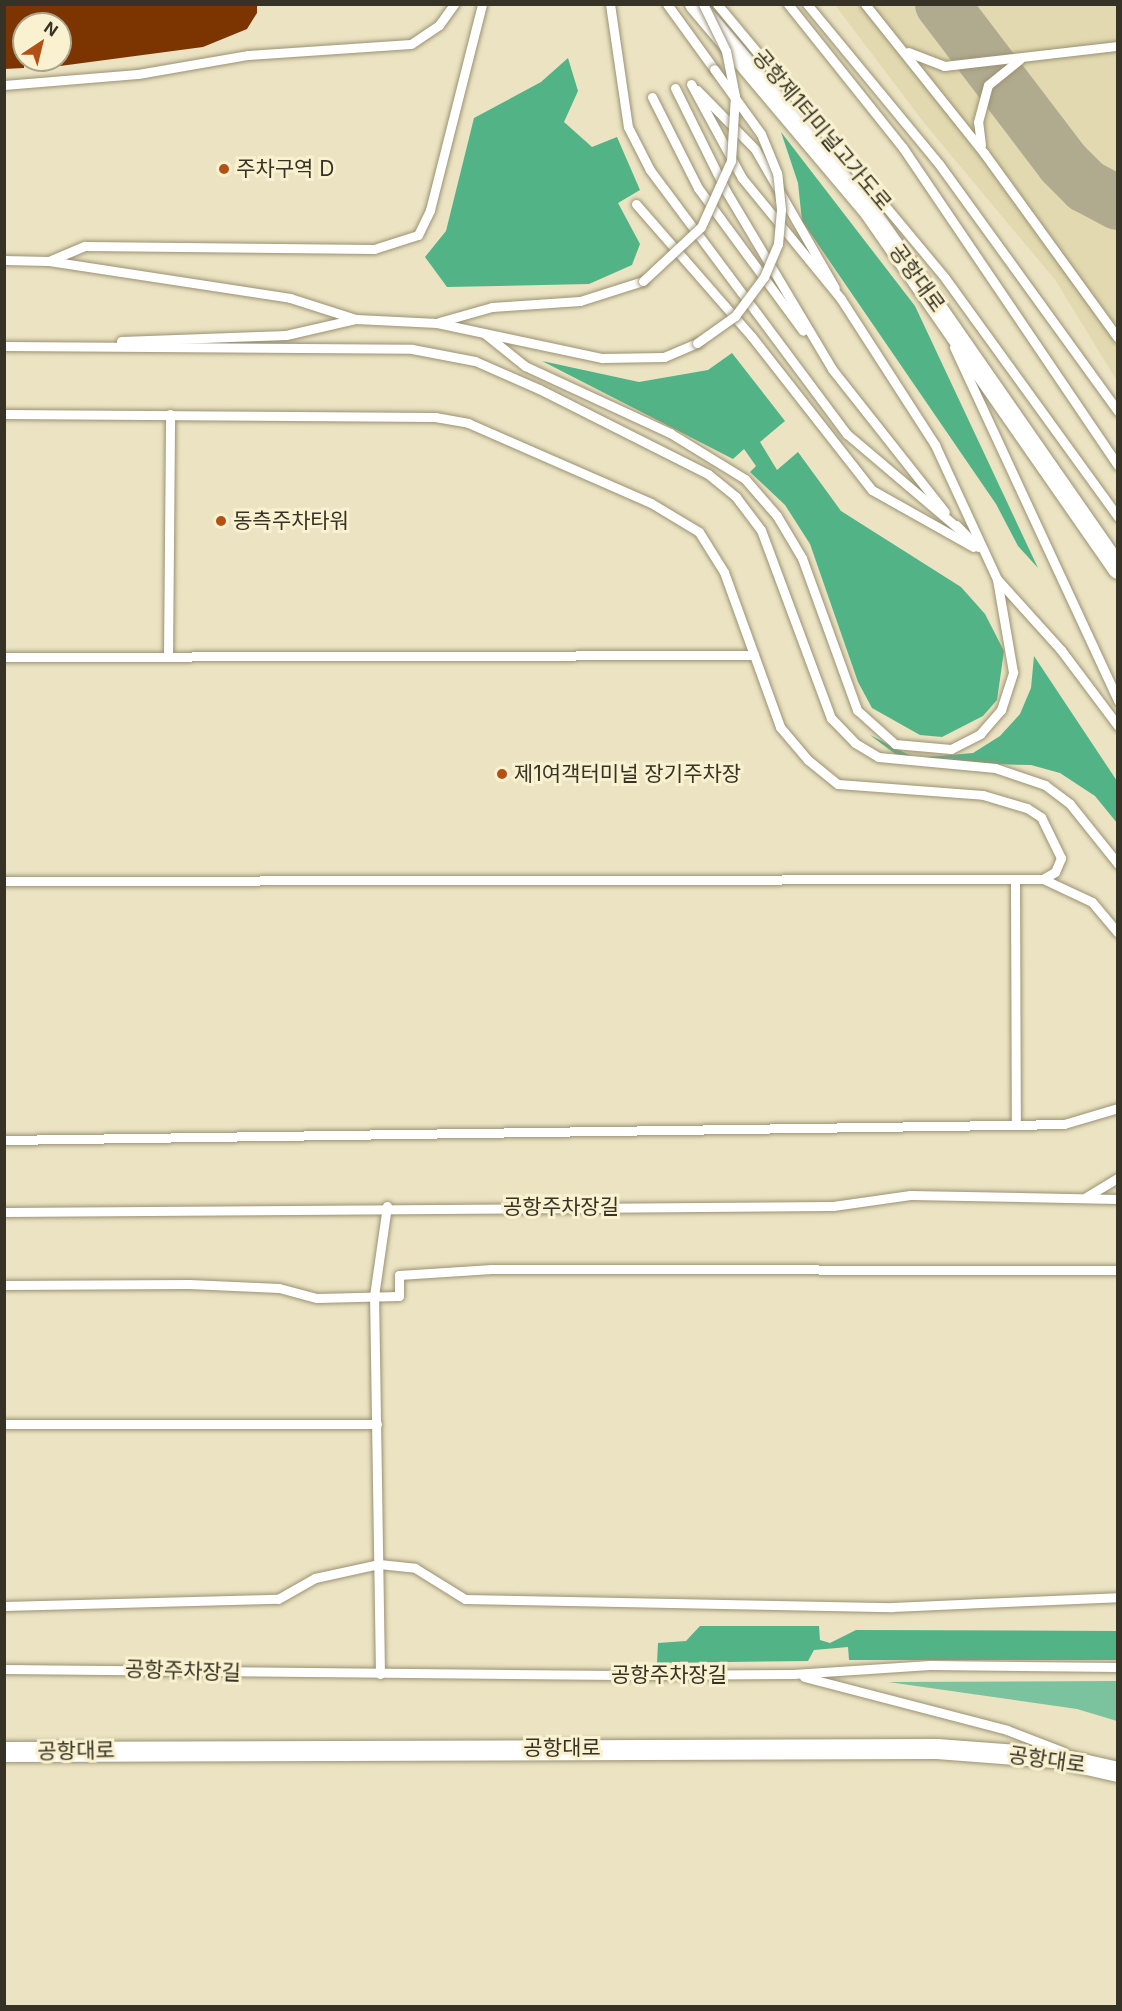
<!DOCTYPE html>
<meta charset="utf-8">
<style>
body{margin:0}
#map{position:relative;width:1122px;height:2011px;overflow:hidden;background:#ebe3c2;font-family:Inter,"Noto Sans KR",sans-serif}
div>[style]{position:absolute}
.built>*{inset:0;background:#e2d9b0}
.green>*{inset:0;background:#7bc39f}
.forest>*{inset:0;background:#52b387}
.taxiway>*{height:54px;margin:-27px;padding:0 27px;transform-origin:27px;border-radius:27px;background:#b0aa8f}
.building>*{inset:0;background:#7c3400}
.roads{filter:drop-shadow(0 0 2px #9a9273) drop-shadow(0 0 2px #9a9273)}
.lane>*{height:9px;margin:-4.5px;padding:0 4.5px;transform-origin:4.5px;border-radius:4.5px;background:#fff}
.street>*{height:20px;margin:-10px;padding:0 10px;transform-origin:10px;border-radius:10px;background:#fff}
.bridges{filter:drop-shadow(0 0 2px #9a9273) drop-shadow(0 0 2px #9a9273)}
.lane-bridge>*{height:9px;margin:-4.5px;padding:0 4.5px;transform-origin:4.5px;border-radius:4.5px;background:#fff}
.dots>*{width:16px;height:16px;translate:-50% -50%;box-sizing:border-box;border:3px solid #f9f1cf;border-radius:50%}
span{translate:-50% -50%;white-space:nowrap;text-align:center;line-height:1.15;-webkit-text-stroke:6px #f9f1cf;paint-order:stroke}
.street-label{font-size:21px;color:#363326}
.poi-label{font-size:21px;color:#363326}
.left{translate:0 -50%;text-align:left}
.frame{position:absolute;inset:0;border:6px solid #363326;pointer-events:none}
.north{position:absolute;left:12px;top:12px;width:60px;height:60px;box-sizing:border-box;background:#f9f1cf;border:2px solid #aba58b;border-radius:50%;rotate:35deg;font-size:16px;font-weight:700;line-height:24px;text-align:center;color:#363326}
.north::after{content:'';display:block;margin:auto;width:21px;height:27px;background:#b35115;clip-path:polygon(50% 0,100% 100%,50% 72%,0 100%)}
</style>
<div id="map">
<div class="built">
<i style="clip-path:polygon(835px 5px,1117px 5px,1117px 381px,1056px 281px,925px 124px)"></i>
</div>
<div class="green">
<i style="clip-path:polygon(1117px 1681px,1117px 1721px,1077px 1709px,888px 1682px)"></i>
</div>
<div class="forest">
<i style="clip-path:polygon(568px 58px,578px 91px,564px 122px,592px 147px,617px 137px,640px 190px,618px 203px,640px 244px,632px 265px,589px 284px,447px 287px,425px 257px,446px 231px,474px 118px,541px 82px)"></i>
<i style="clip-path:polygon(781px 132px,915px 306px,1038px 568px,1018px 546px,996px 504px,802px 221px,798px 183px)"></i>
<i style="clip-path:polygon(732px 353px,785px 421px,760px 442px,777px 470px,798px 452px,841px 511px,961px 587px,985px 614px,1004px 651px,997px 700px,983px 716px,942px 737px,920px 735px,872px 708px,858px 682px,810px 544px,785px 505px,750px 472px,756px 466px,744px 449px,733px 459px,542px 361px,639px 382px,708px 370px)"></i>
<i style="clip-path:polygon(1034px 656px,1117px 781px,1117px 823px,1095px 796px,1060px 773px,1031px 765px,906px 762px,870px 735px,915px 758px,973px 753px,1000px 736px,1020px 714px,1031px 688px)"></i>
<i style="clip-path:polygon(700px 1626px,819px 1626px,820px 1640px,830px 1643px,856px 1630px,1117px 1631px,1117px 1660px,849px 1660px,848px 1647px,814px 1650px,808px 1661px,657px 1663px,658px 1643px,686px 1641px)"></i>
</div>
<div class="taxiway">
<i style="left:942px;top:4px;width:200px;rotate:52.7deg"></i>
<i style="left:1063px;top:163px;width:33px;rotate:45deg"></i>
<i style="left:1086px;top:186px;width:36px;rotate:28deg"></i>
</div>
<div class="building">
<i style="clip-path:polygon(4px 4px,257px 4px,257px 13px,247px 29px,203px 47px,60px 66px,60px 24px,24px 24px,24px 68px,4px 69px)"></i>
</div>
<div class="roads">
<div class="lane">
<i style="left:610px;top:4px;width:124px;rotate:81.7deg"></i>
<i style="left:628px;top:127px;width:48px;rotate:62.9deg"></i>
<i style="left:650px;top:170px;width:329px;rotate:53.3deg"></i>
<i style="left:847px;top:434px;width:147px;rotate:40.3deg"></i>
<i style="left:667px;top:4px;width:80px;rotate:54.1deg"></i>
<i style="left:788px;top:4px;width:184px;rotate:51.4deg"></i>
<i style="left:903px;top:148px;width:383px;rotate:55.9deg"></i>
<i style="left:865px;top:4px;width:191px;rotate:51.4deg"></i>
<i style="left:984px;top:153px;width:228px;rotate:54.1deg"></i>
<i style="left:908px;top:52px;width:39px;rotate:21deg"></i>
<i style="left:944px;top:66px;width:175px;rotate:-6.6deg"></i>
<i style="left:691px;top:84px;width:107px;rotate:61.5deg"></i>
<i style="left:742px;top:178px;width:156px;rotate:50.7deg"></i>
<i style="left:841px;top:299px;width:174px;rotate:57.2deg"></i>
<i style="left:935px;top:445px;width:148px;rotate:65.2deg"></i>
<i style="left:997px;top:579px;width:96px;rotate:48deg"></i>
<i style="left:1061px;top:650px;width:95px;rotate:53.1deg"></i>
<i style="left:4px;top:85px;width:134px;rotate:-4.7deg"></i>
<i style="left:138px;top:74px;width:112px;rotate:-9.8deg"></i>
<i style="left:248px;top:55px;width:163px;rotate:-3.9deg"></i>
<i style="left:411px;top:44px;width:34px;rotate:-34deg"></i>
<i style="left:439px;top:25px;width:26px;rotate:-54deg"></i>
<i style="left:675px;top:88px;width:115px;rotate:63.7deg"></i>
<i style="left:726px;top:191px;width:207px;rotate:59.2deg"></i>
<i style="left:832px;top:369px;width:182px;rotate:51.7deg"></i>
<i style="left:697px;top:90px;width:83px;rotate:45.5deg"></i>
<i style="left:755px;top:149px;width:160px;rotate:60.1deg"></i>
<i style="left:652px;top:97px;width:102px;rotate:63.2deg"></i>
<i style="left:698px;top:188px;width:177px;rotate:53.7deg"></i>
<i style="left:981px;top:145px;width:23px;rotate:-97deg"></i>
<i style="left:978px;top:122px;width:38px;rotate:-75deg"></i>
<i style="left:988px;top:85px;width:41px;rotate:-39.1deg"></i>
<i style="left:636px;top:204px;width:176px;rotate:48.9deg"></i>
<i style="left:752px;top:337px;width:194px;rotate:51.9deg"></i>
<i style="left:872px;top:490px;width:116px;rotate:29.4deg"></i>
<i style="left:4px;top:260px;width:45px;rotate:1.3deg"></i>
<i style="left:49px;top:261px;width:244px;rotate:8.7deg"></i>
<i style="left:290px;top:298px;width:69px;rotate:17.7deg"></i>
<i style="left:49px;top:261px;width:39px;rotate:-23deg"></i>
<i style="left:85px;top:246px;width:289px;rotate:0.6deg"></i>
<i style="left:374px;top:249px;width:46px;rotate:-17.7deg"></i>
<i style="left:418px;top:235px;width:28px;rotate:-64deg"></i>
<i style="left:430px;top:210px;width:212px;rotate:-75.8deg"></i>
<i style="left:439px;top:322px;width:55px;rotate:-15.8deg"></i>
<i style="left:492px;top:307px;width:88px;rotate:-3.9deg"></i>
<i style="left:580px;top:301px;width:66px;rotate:-17.6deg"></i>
<i style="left:484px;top:333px;width:53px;rotate:38.8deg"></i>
<i style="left:525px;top:366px;width:160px;rotate:24.8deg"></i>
<i style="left:670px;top:433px;width:88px;rotate:31.5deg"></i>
<i style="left:745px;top:479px;width:49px;rotate:49.1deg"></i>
<i style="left:777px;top:516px;width:49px;rotate:59.2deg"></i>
<i style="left:802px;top:558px;width:162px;rotate:70.1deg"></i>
<i style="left:857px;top:710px;width:51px;rotate:41.8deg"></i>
<i style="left:895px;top:744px;width:56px;rotate:5.1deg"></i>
<i style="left:951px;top:749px;width:33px;rotate:-27deg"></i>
<i style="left:980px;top:734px;width:32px;rotate:-49deg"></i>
<i style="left:1001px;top:710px;width:40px;rotate:-72deg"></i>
<i style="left:1013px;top:672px;width:94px;rotate:-99.8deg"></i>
<i style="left:121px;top:341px;width:165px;rotate:-2.1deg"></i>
<i style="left:286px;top:335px;width:72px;rotate:-12.9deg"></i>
<i style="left:356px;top:319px;width:81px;rotate:2.8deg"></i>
<i style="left:437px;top:323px;width:169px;rotate:12deg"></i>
<i style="left:602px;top:358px;width:62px;rotate:-0.9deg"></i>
<i style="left:664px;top:357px;width:36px;rotate:-23deg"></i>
<i style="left:4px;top:346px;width:408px;rotate:0.4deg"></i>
<i style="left:412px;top:349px;width:64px;rotate:10.8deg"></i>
<i style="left:475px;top:361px;width:70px;rotate:23.6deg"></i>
<i style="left:539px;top:389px;width:189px;rotate:26.7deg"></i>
<i style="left:708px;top:474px;width:36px;rotate:39deg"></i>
<i style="left:736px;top:497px;width:41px;rotate:52.9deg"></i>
<i style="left:761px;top:530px;width:201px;rotate:69.6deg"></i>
<i style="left:831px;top:718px;width:35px;rotate:46deg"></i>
<i style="left:855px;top:743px;width:27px;rotate:31deg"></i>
<i style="left:878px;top:757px;width:118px;rotate:5.4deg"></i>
<i style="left:995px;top:768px;width:53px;rotate:18.8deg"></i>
<i style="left:1045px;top:785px;width:31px;rotate:37deg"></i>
<i style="left:1070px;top:804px;width:77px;rotate:51.3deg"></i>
<i style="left:954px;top:347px;width:390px;rotate:65.1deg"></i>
<i style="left:4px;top:414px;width:431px;rotate:0.4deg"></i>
<i style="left:435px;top:417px;width:34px;rotate:10deg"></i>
<i style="left:468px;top:423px;width:200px;rotate:23.6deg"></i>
<i style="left:651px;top:503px;width:56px;rotate:31.1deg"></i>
<i style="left:699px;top:532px;width:47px;rotate:58deg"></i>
<i style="left:724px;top:572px;width:165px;rotate:70.1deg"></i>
<i style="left:780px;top:727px;width:43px;rotate:49.7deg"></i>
<i style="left:808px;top:760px;width:38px;rotate:39deg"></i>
<i style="left:838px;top:784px;width:145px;rotate:4.3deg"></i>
<i style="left:983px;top:795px;width:46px;rotate:16.5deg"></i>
<i style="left:1027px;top:808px;width:17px;rotate:33deg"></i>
<i style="left:1041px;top:817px;width:46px;rotate:64deg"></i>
<i style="left:1061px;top:858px;width:15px;rotate:113deg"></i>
<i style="left:1055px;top:872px;width:14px;rotate:150deg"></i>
<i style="left:956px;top:525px;width:31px;rotate:45deg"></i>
<i style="left:4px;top:657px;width:750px;rotate:-0.15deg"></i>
<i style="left:168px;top:657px;width:243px;rotate:-89.5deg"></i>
<i style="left:1015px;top:879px;width:246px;rotate:89.8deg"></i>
<i style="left:4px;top:881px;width:1039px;rotate:-0.11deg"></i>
<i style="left:1043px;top:879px;width:54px;rotate:25.1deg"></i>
<i style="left:1092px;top:902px;width:40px;rotate:50deg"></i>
<i style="left:4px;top:1140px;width:1060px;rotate:-0.86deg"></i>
<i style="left:1064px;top:1124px;width:56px;rotate:-16.5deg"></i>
<i style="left:1086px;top:1197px;width:37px;rotate:-31deg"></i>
<i style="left:4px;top:1212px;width:829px;rotate:-0.41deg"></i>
<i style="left:833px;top:1206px;width:78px;rotate:-8.1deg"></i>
<i style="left:910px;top:1195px;width:208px;rotate:1.1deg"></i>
<i style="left:4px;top:1285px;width:185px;rotate:-0.3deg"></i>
<i style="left:189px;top:1284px;width:90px;rotate:2.5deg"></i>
<i style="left:279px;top:1288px;width:39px;rotate:15deg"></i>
<i style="left:317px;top:1298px;width:82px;rotate:-1.4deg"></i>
<i style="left:399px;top:1296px;width:21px;rotate:-90deg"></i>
<i style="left:399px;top:1275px;width:93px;rotate:-3.7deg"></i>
<i style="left:492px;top:1269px;width:626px;rotate:0.09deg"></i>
<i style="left:4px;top:1424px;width:373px"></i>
<i style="left:4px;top:1606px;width:274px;rotate:-1.5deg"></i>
<i style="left:278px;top:1599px;width:43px;rotate:-29.6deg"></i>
<i style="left:315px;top:1578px;width:66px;rotate:-12.3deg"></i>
<i style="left:379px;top:1564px;width:36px;rotate:6deg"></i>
<i style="left:415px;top:1568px;width:59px;rotate:31.8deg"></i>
<i style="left:465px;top:1599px;width:427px;rotate:1.1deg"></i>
<i style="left:892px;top:1607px;width:226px;rotate:-2.5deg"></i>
<i style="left:4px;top:1669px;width:616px;rotate:0.56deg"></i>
<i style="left:620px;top:1675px;width:173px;rotate:-0.3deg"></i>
<i style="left:793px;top:1674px;width:137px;rotate:-3.8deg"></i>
<i style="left:930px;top:1665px;width:188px;rotate:0.6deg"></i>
<i style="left:380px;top:1674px;width:378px;rotate:-90.9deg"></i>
<i style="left:374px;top:1296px;width:91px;rotate:-81.8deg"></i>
<i style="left:804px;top:1677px;width:210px;rotate:14.6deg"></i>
<i style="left:1007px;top:1730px;width:61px;rotate:21.1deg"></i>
</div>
<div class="street">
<i style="left:695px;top:4px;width:272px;rotate:49.9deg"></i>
<i style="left:870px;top:212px;width:435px;rotate:55.2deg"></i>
<i style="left:4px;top:1752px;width:933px;rotate:-0.18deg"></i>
<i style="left:937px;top:1749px;width:119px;rotate:4.3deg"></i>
<i style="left:1056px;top:1758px;width:64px;rotate:12.7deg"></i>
</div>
</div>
<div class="bridges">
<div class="lane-bridge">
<i style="left:717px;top:4px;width:356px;rotate:50.2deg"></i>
<i style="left:945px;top:278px;width:295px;rotate:54.1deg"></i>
<i style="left:807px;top:4px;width:207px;rotate:50.5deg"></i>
<i style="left:939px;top:164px;width:305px;rotate:54.1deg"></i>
<i style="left:643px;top:281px;width:79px;rotate:-43deg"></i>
<i style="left:701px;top:227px;width:72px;rotate:-65.6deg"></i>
<i style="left:731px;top:161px;width:65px;rotate:-86.5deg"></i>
<i style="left:735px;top:96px;width:46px;rotate:-101.3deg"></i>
<i style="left:726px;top:51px;width:52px;rotate:-116.1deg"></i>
<i style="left:697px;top:343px;width:47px;rotate:-35.4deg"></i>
<i style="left:735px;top:316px;width:49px;rotate:-53.4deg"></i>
<i style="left:764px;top:277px;width:36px;rotate:-67deg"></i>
<i style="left:778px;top:244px;width:35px;rotate:-85deg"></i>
<i style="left:781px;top:209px;width:36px;rotate:-96deg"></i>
<i style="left:777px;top:173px;width:42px;rotate:-112.3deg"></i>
<i style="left:761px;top:134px;width:80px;rotate:-125.9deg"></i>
</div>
</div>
<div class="dots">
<i style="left:224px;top:169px;background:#b35115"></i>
<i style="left:221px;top:521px;background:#b35115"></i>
<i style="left:502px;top:774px;background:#b35115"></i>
</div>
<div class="street-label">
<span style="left:822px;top:130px;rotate:50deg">공항제1터미널고가도로</span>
<span style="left:917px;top:278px;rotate:54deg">공항대로</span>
<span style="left:561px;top:1207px">공항주차장길</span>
<span style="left:183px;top:1671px;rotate:2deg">공항주차장길</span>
<span style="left:669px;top:1675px">공항주차장길</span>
<span style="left:562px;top:1748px">공항대로</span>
<span style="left:76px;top:1751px;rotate:-1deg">공항대로</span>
<span style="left:1047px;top:1760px;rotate:8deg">공항대로</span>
</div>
<div class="poi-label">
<span class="left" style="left:236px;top:169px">주차구역 D</span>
<span class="left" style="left:233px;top:521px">동측주차타워</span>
<span class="left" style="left:514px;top:774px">제1여객터미널 장기주차장</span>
</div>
<div class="frame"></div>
<div class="north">N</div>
</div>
